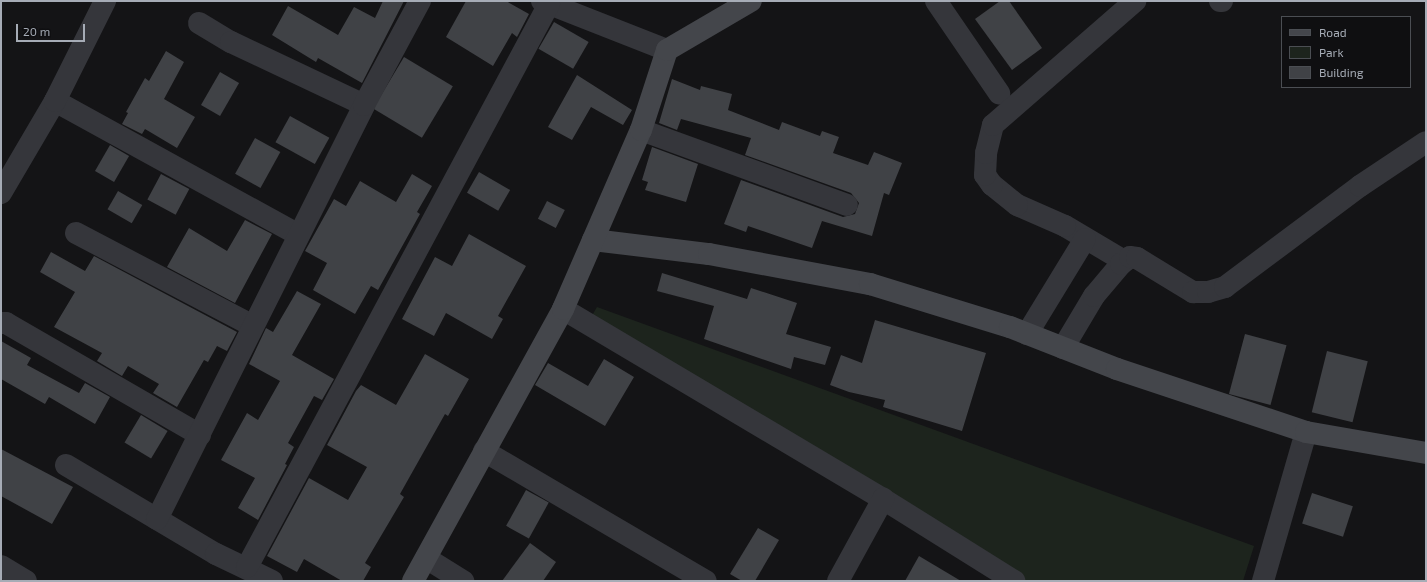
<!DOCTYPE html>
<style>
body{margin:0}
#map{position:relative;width:1427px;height:582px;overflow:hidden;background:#141416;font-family:"Exo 2",sans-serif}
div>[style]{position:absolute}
.green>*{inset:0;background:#1d241d}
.building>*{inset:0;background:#404246;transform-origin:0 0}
.street>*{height:22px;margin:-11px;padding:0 11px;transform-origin:11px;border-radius:11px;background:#35363b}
.secondary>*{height:22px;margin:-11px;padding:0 11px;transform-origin:11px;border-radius:11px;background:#44464b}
span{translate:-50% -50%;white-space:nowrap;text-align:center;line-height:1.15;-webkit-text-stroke:3px #0f0f11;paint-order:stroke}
.frame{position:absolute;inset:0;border:2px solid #a6acb6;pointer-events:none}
.legend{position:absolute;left:1281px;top:16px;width:130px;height:72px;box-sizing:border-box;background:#0f0f11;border:1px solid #4b4e53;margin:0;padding:5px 7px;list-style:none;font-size:12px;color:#a6acb6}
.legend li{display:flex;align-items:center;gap:8px;height:20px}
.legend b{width:20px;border:1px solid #4b4e53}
.scale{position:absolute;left:16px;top:24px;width:69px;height:18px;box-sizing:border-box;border:2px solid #a6acb6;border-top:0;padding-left:5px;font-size:12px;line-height:14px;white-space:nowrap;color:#a6acb6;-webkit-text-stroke:3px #0f0f11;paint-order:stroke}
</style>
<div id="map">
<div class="green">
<i style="clip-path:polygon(597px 307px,1254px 546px,1243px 581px,996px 581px,590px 319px)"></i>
</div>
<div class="building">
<i style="clip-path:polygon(383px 1px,404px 1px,362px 83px,318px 58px,316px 62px,272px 35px,288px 6px,338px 35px,354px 7px,375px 18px)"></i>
<i style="clip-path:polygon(466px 1px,506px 1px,529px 14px,517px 37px,512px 33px,493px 66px,446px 37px)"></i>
<i style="clip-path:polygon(1000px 1px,1009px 1px,1042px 48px,1012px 70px,975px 19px)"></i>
<i style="left:554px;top:22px;width:40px;height:31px;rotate:30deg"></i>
<i style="clip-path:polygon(166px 51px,184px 62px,164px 99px,195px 117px,177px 148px,145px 129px,142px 134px,122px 124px,128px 113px,126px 112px,145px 78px,149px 81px)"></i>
<i style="left:404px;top:57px;width:57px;height:60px;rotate:31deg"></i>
<i style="left:220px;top:72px;width:22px;height:38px;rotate:30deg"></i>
<i style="clip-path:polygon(577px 75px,632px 110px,623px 125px,591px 107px,572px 140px,548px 127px)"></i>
<i style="clip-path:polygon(672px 79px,700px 90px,701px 86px,732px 94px,728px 110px,779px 130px,782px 122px,820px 136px,822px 131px,839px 137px,833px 153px,868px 165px,874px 152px,902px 163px,889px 195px,884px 193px,872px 236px,822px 221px,812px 248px,748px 226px,746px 232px,724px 224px,741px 180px,843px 217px,855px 214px,859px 203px,851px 193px,745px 155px,751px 138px,681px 119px,677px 130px,659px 123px)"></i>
<i style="left:290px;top:116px;width:45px;height:30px;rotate:29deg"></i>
<i style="left:255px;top:138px;width:29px;height:41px;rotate:29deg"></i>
<i style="left:110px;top:145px;width:22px;height:30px;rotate:30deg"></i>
<i style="clip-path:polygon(652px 147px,698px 164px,686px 202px,645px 190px,648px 182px,642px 180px)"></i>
<i style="left:479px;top:172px;width:36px;height:24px;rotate:30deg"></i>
<i style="left:161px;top:174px;width:32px;height:29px;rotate:28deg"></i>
<i style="clip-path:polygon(412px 174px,432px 186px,417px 212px,420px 214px,378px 290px,371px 286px,355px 314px,313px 290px,327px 263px,305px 251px,334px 199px,346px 206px,360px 181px,396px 202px)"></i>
<i style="left:118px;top:191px;width:28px;height:21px;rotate:30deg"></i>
<i style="left:547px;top:201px;width:20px;height:20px;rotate:27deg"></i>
<i style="clip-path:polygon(245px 220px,272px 234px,235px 303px,167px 267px,189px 228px,227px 251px)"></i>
<i style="clip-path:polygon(469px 234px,526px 266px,498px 316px,503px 319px,492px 339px,446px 313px,434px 336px,402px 319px,435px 257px,452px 266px)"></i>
<i style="clip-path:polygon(51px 252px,85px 271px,94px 256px,237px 332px,227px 351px,217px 346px,208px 362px,204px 360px,177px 407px,153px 393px,159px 384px,128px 366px,122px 376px,97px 361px,102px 353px,54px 327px,75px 292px,40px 272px)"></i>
<i style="clip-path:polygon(662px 273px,747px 299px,751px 288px,797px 303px,786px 334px,831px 347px,825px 365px,794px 357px,791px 369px,704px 339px,714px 306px,657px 291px)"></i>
<i style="clip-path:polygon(297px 291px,321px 304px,292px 355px,334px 379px,322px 400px,314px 396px,288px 443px,294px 447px,285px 464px,287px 465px,258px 520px,238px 508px,255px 478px,221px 460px,247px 413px,258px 420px,280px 381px,249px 364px,266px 328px,273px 332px)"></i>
<i style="clip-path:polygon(875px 320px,986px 353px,962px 431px,883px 407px,885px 400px,849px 392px,830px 385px,841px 355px,862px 363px)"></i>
<i style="left:1245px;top:334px;width:43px;height:62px;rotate:15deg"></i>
<i style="clip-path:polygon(1px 341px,31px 358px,27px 365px,79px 393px,85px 383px,110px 397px,95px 424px,49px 397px,45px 404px,1px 379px)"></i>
<i style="left:1327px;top:351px;width:42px;height:63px;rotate:14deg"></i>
<i style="clip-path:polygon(425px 354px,469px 379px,448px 416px,445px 414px,400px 494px,404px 497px,365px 563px,371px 567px,363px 581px,342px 581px,304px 559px,297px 572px,267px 556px,309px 478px,348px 500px,367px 467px,327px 445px,356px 391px,361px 385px,396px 405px)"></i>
<i style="clip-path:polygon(604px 359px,634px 377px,605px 426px,535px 385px,548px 363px,588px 386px)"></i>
<i style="left:141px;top:415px;width:31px;height:32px;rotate:31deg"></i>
<i style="clip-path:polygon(1px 449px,73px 487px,52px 524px,1px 496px)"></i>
<i style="left:526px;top:490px;width:26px;height:41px;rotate:29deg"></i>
<i style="left:1312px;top:493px;width:43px;height:32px;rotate:18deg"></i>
<i style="clip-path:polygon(758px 528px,779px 540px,755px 581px,742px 581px,730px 574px)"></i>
<i style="clip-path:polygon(530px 543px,556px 562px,543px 581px,502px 581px)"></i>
<i style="clip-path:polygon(919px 556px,961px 581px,905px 581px)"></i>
</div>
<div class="street">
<i style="left:542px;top:1px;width:134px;rotate:21.4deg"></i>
<i style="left:936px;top:1px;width:112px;rotate:55.6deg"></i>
<i style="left:1220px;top:1px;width:2px"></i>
<i style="left:199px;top:23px;width:37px;rotate:31deg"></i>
<i style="left:231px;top:42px;width:147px;rotate:25.3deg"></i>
<i style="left:55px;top:101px;width:278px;rotate:28.8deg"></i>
<i style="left:641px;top:130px;width:219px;rotate:20deg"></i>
<i style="left:1px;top:193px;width:107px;rotate:-59.6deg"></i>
<i style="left:55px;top:101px;width:112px;rotate:-63.4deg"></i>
<i style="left:76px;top:233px;width:200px;rotate:27.7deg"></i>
<i style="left:1124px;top:261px;width:69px;rotate:-149.3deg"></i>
<i style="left:1065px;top:226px;width:52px;rotate:-156.4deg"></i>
<i style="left:1017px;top:205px;width:32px;rotate:-141deg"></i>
<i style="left:992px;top:185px;width:12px;rotate:-125deg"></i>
<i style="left:985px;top:175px;width:22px;rotate:-87deg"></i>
<i style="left:986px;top:153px;width:29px;rotate:-76deg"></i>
<i style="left:993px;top:125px;width:189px;rotate:-41.1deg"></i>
<i style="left:563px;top:309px;width:372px;rotate:30.7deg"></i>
<i style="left:883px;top:499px;width:155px;rotate:32deg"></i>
<i style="left:1px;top:323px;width:5px"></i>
<i style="left:6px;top:323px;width:224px;rotate:30deg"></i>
<i style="left:1027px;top:334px;width:111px;rotate:-58.6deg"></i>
<i style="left:1063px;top:348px;width:61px;rotate:-59.2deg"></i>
<i style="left:1094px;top:296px;width:42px;rotate:-49.8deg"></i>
<i style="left:1121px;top:264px;width:11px;rotate:-38deg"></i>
<i style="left:1130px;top:257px;width:7px;rotate:8deg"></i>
<i style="left:1137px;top:258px;width:66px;rotate:31.3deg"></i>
<i style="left:1193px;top:292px;width:15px"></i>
<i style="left:1208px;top:292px;width:18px;rotate:-16deg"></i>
<i style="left:1225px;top:287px;width:169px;rotate:-36.8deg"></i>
<i style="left:1360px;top:186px;width:79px;rotate:-33.7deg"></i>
<i style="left:484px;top:451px;width:257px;rotate:30.4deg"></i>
<i style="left:66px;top:465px;width:174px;rotate:30.7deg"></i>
<i style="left:216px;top:554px;width:62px;rotate:25.7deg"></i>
<i style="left:157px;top:519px;width:463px;rotate:-63.4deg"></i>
<i style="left:364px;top:105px;width:118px;rotate:-61.7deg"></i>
<i style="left:426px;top:558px;width:44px;rotate:31.9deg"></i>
<i style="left:1px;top:566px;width:29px;rotate:31deg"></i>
<i style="left:247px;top:567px;width:639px;rotate:-61.79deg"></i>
<i style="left:838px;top:581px;width:94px;rotate:-61.2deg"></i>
<i style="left:1263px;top:581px;width:155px;rotate:-73.9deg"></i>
</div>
<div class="secondary">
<i style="left:593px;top:240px;width:117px;rotate:6.9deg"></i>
<i style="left:709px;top:254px;width:164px;rotate:10.6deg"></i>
<i style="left:870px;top:284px;width:146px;rotate:17.1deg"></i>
<i style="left:1010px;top:327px;width:115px;rotate:21.4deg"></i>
<i style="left:1117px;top:369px;width:199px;rotate:18.4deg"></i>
<i style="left:1306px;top:432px;width:122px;rotate:9.9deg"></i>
<i style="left:413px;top:581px;width:311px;rotate:-61.1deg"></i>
<i style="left:563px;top:309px;width:195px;rotate:-66.5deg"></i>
<i style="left:641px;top:130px;width:84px;rotate:-72deg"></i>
<i style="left:667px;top:50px;width:97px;rotate:-30.3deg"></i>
</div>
<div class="frame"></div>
<ul class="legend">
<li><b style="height:5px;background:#44464b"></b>Road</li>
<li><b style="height:11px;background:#1d241d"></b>Park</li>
<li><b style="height:11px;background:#404246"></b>Building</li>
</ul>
<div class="scale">20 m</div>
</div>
